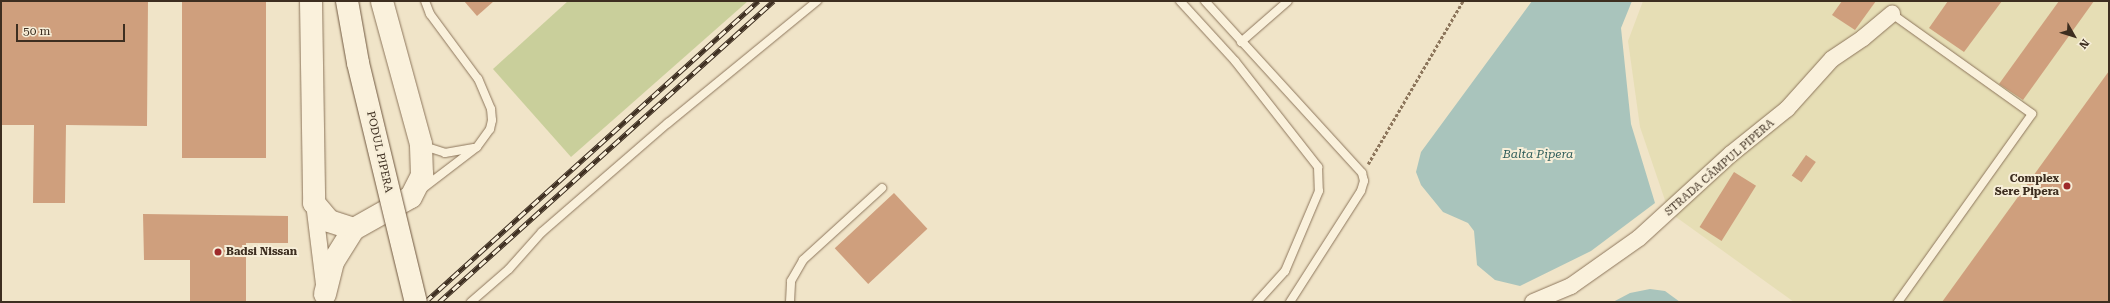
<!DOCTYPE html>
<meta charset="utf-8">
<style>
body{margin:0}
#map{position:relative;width:2110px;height:303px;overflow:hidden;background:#f0e4c8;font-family:"Roboto Serif",serif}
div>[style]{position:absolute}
.farmland>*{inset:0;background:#e6deb5}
.green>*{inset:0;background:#c9cf9b}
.water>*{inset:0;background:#a9c4bc}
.building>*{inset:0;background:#cf9f7d;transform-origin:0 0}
.path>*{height:2.5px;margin-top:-1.25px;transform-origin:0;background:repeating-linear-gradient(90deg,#8d765c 0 3px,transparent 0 5px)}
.roads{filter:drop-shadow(0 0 1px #8d765c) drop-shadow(0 0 1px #8d765c)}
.service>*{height:8px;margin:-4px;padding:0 4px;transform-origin:4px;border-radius:4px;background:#faf1dc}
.minor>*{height:16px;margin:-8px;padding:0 8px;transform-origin:8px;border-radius:8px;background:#faf1dc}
.secondary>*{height:22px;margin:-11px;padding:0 11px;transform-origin:11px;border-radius:11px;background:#faf1dc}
.rail>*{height:4.5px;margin-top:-2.25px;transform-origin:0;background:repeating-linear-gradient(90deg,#f7eed8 0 9px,#3d2e20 0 18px);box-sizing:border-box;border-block:1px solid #3d2e20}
.bridges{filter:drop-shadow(0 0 1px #6f573f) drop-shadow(0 0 1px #6f573f)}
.secondary-bridge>*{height:22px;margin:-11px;padding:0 11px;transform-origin:11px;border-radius:11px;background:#faf1dc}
.dots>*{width:11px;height:11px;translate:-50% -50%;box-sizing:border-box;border:2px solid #f7eed8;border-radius:50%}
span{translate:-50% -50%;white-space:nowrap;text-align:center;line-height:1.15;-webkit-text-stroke:4px #f7eed8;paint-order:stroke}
.street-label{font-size:11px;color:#3d2e20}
.poi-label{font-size:11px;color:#3d2e20;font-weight:700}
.right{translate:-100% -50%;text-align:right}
.left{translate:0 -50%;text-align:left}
.water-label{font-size:12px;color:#2f5d5a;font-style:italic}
.frame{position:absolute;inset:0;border:2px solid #3d2e20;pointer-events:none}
.north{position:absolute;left:2054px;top:16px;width:40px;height:40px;-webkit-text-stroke:3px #f7eed8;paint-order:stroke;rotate:129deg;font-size:11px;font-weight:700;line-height:16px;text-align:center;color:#3d2e20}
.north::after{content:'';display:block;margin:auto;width:14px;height:18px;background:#3d2e20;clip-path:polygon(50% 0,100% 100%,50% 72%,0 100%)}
.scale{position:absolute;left:16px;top:24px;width:109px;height:18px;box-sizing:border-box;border:2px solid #3d2e20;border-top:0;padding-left:5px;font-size:12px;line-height:14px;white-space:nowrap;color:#3d2e20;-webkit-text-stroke:3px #f7eed8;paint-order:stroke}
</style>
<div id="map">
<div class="farmland">
<i style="clip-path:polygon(1643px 1px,2109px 1px,2109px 302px,1794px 302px,1669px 212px,1640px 127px,1628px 41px)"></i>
</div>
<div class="green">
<i style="clip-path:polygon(568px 1px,748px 1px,571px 157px,493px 69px)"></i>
</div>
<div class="water">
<i style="clip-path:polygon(1532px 1px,1632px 1px,1621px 28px,1631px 124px,1655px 203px,1591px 251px,1520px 286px,1495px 280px,1477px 265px,1474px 231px,1468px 223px,1443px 212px,1421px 185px,1416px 172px,1421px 152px)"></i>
<i style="clip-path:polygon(1650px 289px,1665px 291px,1680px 302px,1613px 302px,1630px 293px)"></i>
</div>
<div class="building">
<i style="clip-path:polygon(1px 1px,148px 1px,147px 126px,66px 125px,65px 203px,33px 203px,34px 125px,1px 125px)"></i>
<i style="left:182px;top:1px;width:84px;height:157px"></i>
<i style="clip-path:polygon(464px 1px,494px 1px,477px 16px)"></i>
<i style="clip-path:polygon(1842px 1px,1876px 1px,1855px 30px,1832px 15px)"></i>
<i style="clip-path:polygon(1948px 1px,2002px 1px,1964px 52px,1929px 28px)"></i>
<i style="clip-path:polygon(2059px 1px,2094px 1px,2023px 100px,1999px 84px)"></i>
<i style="clip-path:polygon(2109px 71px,2109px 302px,1942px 302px)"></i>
<i style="left:1806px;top:155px;width:12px;height:25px;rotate:35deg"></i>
<i style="left:1734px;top:172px;width:26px;height:65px;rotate:32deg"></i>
<i style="left:894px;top:193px;width:49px;height:81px;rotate:47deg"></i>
<i style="clip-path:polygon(143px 214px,288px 216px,288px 243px,246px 243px,246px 302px,190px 302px,190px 260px,144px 260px)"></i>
</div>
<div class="path">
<i style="left:1368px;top:164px;width:189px;rotate:-59.8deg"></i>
</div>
<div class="roads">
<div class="service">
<i style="left:1180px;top:1px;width:81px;rotate:47.5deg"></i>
<i style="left:1235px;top:61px;width:135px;rotate:51.9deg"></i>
<i style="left:1318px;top:167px;width:24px;rotate:88deg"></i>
<i style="left:1319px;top:191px;width:87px;rotate:113deg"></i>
<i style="left:1285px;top:271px;width:42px;rotate:132.1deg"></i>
<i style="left:1205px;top:1px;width:233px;rotate:47.6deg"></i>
<i style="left:1362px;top:173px;width:8px;rotate:76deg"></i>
<i style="left:1364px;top:181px;width:10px;rotate:107deg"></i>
<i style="left:1361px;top:191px;width:132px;rotate:122.6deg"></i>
<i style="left:1892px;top:14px;width:172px;rotate:35.5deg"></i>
<i style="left:2032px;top:114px;width:231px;rotate:125.5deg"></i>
<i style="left:1241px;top:42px;width:62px;rotate:-41.1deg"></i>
<i style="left:424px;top:146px;width:22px;rotate:18deg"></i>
<i style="left:445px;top:153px;width:29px;rotate:-10deg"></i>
<i style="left:422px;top:189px;width:69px;rotate:-37.4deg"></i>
<i style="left:477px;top:147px;width:22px;rotate:-54deg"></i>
<i style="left:490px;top:129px;width:9px;rotate:-77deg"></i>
<i style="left:492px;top:120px;width:11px;rotate:-95deg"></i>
<i style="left:491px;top:109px;width:33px;rotate:-113deg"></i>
<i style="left:478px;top:79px;width:81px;rotate:-126.4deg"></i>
<i style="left:430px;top:14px;width:14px;rotate:-111deg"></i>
<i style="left:471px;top:302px;width:50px;rotate:-41deg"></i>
<i style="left:509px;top:269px;width:50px;rotate:-48.3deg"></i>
<i style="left:542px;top:232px;width:167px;rotate:-40.9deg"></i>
<i style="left:668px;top:123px;width:193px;rotate:-39.3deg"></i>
<i style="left:790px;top:302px;width:21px;rotate:-87deg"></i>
<i style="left:791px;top:281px;width:24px;rotate:-60deg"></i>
<i style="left:803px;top:260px;width:107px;rotate:-42.3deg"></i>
</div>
<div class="minor">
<i style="left:314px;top:203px;width:83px;rotate:83deg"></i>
<i style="left:1533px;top:302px;width:41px;rotate:-22.8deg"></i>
<i style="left:1571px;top:286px;width:83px;rotate:-35.2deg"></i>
<i style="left:1639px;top:238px;width:125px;rotate:-42.4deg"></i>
<i style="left:1731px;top:154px;width:72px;rotate:-38.8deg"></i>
<i style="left:1787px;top:109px;width:67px;rotate:-48deg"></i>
<i style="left:1832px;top:59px;width:37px;rotate:-34deg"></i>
<i style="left:1863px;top:38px;width:38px;rotate:-40deg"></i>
</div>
<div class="secondary">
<i style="left:311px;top:1px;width:202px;rotate:89.1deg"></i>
<i style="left:314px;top:203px;width:23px;rotate:50deg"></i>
<i style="left:329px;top:221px;width:26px;rotate:18deg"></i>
<i style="left:325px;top:294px;width:33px;rotate:-76deg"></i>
<i style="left:333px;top:262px;width:39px;rotate:-58deg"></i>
<i style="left:354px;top:229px;width:65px;rotate:-29.3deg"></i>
<i style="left:411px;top:197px;width:25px;rotate:-63deg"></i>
<i style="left:422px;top:175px;width:31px;rotate:-92deg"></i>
<i style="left:421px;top:144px;width:148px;rotate:-105.3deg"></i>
</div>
</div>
<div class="rail">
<i style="left:425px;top:302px;width:449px;rotate:-42.1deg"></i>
<i style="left:439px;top:302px;width:450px;rotate:-42deg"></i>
</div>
<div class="bridges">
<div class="secondary-bridge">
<i style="left:347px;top:1px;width:63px;rotate:79.9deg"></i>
<i style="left:358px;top:63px;width:246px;rotate:76.4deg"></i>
</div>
</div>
<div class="dots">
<i style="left:2067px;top:186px;background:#9e2a2b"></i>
<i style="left:218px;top:252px;background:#9e2a2b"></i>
</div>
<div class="street-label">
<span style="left:379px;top:152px;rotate:77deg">PODUL PIPERA</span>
<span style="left:1720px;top:168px;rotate:-41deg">STRADA CÂMPUL PIPERA</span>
</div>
<div class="poi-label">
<span class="right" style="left:2059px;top:186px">Complex<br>Sere Pipera</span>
<span class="left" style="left:226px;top:252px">Badsi Nissan</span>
</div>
<div class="water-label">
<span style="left:1538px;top:155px">Balta Pipera</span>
</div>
<div class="frame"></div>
<div class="north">N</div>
<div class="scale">50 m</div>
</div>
